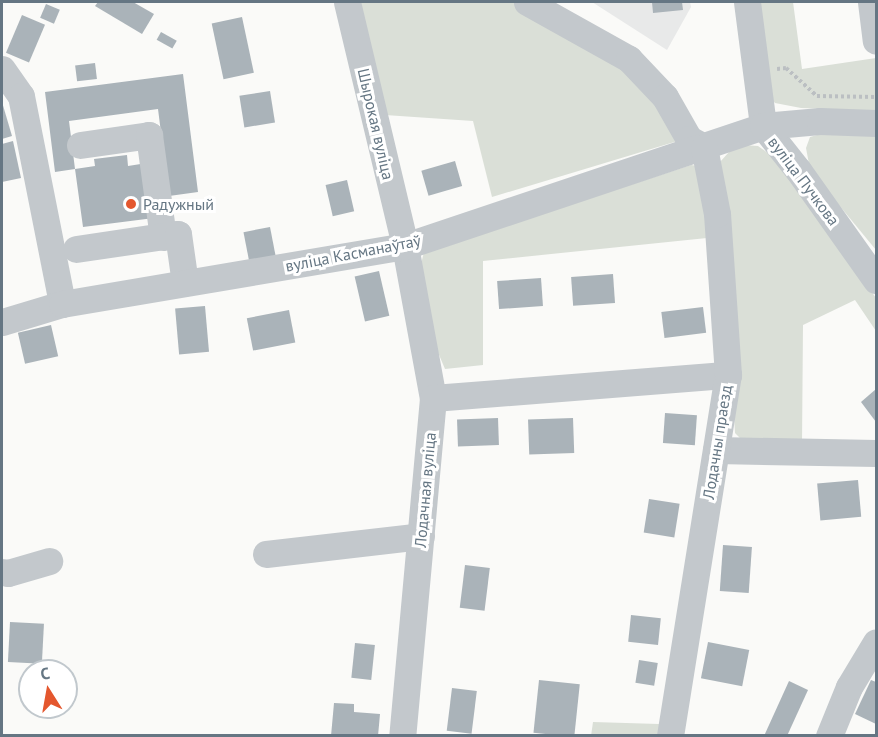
<!DOCTYPE html>
<meta charset="utf-8">
<style>
body{margin:0}
#map{position:relative;width:878px;height:737px;overflow:hidden;background:#fafaf8;font-family:"PT Sans",sans-serif}
div>[style]{position:absolute}
.built>*{inset:0;background:#e8e9e9}
.green>*{inset:0;background:#dadfd7}
.building>*{inset:0;background:#aab3b9;transform-origin:0 0}
.path>*{height:4px;margin-top:-2px;transform-origin:0;background:repeating-linear-gradient(90deg,#bbbfc2 0 3px,transparent 0 6px)}
.minor>*{height:27px;margin:-13.5px;padding:0 13.5px;transform-origin:13.5px;border-radius:13.5px;background:#c3c8cc}
.dots>*{width:16px;height:16px;translate:-50% -50%;box-sizing:border-box;border:3px solid #fff;border-radius:50%}
span{translate:-50% -50%;white-space:nowrap;text-align:center;line-height:1.15;-webkit-text-stroke:6px #fff;paint-order:stroke}
.street-label{font-size:16px;color:#657683}
.poi-label{font-size:16px;color:#657683}
.left{translate:0 -50%;text-align:left}
.frame{position:absolute;inset:0;border:3px solid #657683;pointer-events:none}
.north{position:absolute;left:18px;top:659px;width:60px;height:60px;box-sizing:border-box;background:#fff;border:2px solid #c1c8cd;border-radius:50%;rotate:349deg;font-size:16px;font-weight:700;line-height:24px;text-align:center;color:#657683}
.north::after{content:'';display:block;margin:auto;width:21px;height:27px;background:#e4572e;clip-path:polygon(50% 0,100% 100%,50% 72%,0 100%)}
</style>
<div id="map">
<div class="built">
<i style="clip-path:polygon(592px 2px,690px 2px,691px 7px,667px 50px)"></i>
</div>
<div class="green">
<i style="clip-path:polygon(354px 2px,513px 2px,628px 64px,681px 140px,492px 197px,473px 121px,385px 115px)"></i>
<i style="clip-path:polygon(759px 2px,793px 2px,802px 69px,876px 58px,876px 111px,801px 108px,775px 103px,769px 96px)"></i>
<i style="clip-path:polygon(824px 133px,876px 135px,876px 250px,820px 182px,809px 164px,806px 148px,810px 137px)"></i>
<i style="clip-path:polygon(743px 145px,758px 146px,772px 156px,800px 188px,876px 298px,876px 331px,855px 300px,803px 325px,802px 444px,745px 443px,735px 433px,720px 162px,729px 152px)"></i>
<i style="clip-path:polygon(691px 165px,699px 166px,707px 238px,483px 261px,483px 365px,445px 369px,437px 350px,419px 272px,424px 252px)"></i>
<i style="clip-path:polygon(593px 722px,659px 724px,675px 736px,591px 736px)"></i>
</div>
<div class="building">
<i style="clip-path:polygon(98px 2px,133px 2px,154px 14px,142px 34px,95px 6px)"></i>
<i style="clip-path:polygon(652px 2px,682px 2px,683px 10px,653px 13px)"></i>
<i style="left:46px;top:4px;width:15px;height:15px;rotate:23deg"></i>
<i style="left:22px;top:15px;width:25px;height:41px;rotate:23deg"></i>
<i style="left:242px;top:17px;width:57px;height:31px;rotate:78deg"></i>
<i style="left:161px;top:32px;width:18px;height:9px;rotate:29deg"></i>
<i style="left:95px;top:63px;width:16px;height:20px;rotate:83deg"></i>
<i style="clip-path:polygon(183px 74px,198px 192px,169px 196px,158px 109px,69px 121px,75px 169px,55px 172px,45px 92px)"></i>
<i style="left:270px;top:91px;width:32px;height:31px;rotate:81deg"></i>
<i style="clip-path:polygon(2px 102px,12px 136px,2px 139px)"></i>
<i style="clip-path:polygon(13px 141px,21px 178px,2px 182px,2px 144px)"></i>
<i style="clip-path:polygon(127px 155px,128px 166px,147px 163px,154px 218px,83px 227px,75px 169px,95px 166px,94px 159px)"></i>
<i style="left:455px;top:161px;width:26px;height:35px;rotate:74deg"></i>
<i style="left:347px;top:180px;width:32px;height:22px;rotate:77deg"></i>
<i style="left:270px;top:227px;width:31px;height:27px;rotate:79deg"></i>
<i style="left:379px;top:271px;width:46px;height:25px;rotate:77deg"></i>
<i style="left:613px;top:274px;width:29px;height:42px;rotate:86deg"></i>
<i style="left:541px;top:278px;width:28px;height:44px;rotate:86deg"></i>
<i style="left:205px;top:306px;width:46px;height:30px;rotate:85deg"></i>
<i style="left:703px;top:307px;width:26px;height:42px;rotate:83deg"></i>
<i style="left:289px;top:310px;width:33px;height:43px;rotate:79deg"></i>
<i style="left:51px;top:325px;width:32px;height:34px;rotate:77deg"></i>
<i style="clip-path:polygon(876px 389px,876px 422px,861px 402px)"></i>
<i style="left:665px;top:413px;width:32px;height:30px;rotate:4deg"></i>
<i style="left:498px;top:418px;width:27px;height:41px;rotate:88deg"></i>
<i style="left:573px;top:418px;width:35px;height:45px;rotate:88deg"></i>
<i style="left:858px;top:480px;width:37px;height:41px;rotate:85deg"></i>
<i style="left:649px;top:499px;width:31px;height:34px;rotate:9deg"></i>
<i style="left:723px;top:545px;width:29px;height:46px;rotate:4deg"></i>
<i style="left:465px;top:565px;width:25px;height:43px;rotate:7deg"></i>
<i style="left:631px;top:615px;width:30px;height:27px;rotate:6deg"></i>
<i style="left:10px;top:622px;width:34px;height:40px;rotate:3deg"></i>
<i style="left:708px;top:642px;width:42px;height:37px;rotate:11deg"></i>
<i style="left:355px;top:643px;width:20px;height:35px;rotate:6deg"></i>
<i style="left:639px;top:660px;width:19px;height:23px;rotate:9deg"></i>
<i style="left:539px;top:680px;width:41px;height:53px;rotate:6deg"></i>
<i style="clip-path:polygon(871px 680px,876px 682px,876px 724px,855px 714px)"></i>
<i style="clip-path:polygon(789px 681px,808px 690px,787px 736px,764px 736px)"></i>
<i style="left:452px;top:688px;width:25px;height:43px;rotate:7deg"></i>
<i style="clip-path:polygon(334px 703px,354px 704px,354px 712px,380px 714px,378px 736px,331px 736px)"></i>
</div>
<div class="path">
<i style="left:777px;top:69px;width:9px;rotate:-6deg"></i>
<i style="left:786px;top:68px;width:42px;rotate:42.1deg"></i>
<i style="left:817px;top:96px;width:59px;rotate:1deg"></i>
</div>
<div class="minor">
<i style="left:347px;top:2px;width:251px;rotate:76.6deg"></i>
<i style="left:405px;top:246px;width:155px;rotate:79.6deg"></i>
<i style="left:433px;top:398px;width:339px;rotate:95.2deg"></i>
<i style="left:527px;top:2px;width:117px;rotate:29.2deg"></i>
<i style="left:629px;top:59px;width:52px;rotate:46.5deg"></i>
<i style="left:665px;top:97px;width:48px;rotate:60.3deg"></i>
<i style="left:689px;top:139px;width:17px;rotate:28deg"></i>
<i style="left:747px;top:2px;width:125px;rotate:82.6deg"></i>
<i style="left:763px;top:126px;width:56px;rotate:51.5deg"></i>
<i style="left:798px;top:170px;width:135px;rotate:54.7deg"></i>
<i style="left:871px;top:2px;width:39px;rotate:83deg"></i>
<i style="left:2px;top:69px;width:33px;rotate:55deg"></i>
<i style="left:21px;top:96px;width:212px;rotate:78.8deg"></i>
<i style="left:80px;top:145px;width:70px;rotate:-8.2deg"></i>
<i style="left:149px;top:135px;width:103px;rotate:82.2deg"></i>
<i style="left:76px;top:249px;width:103px;rotate:-8.4deg"></i>
<i style="left:178px;top:234px;width:49px;rotate:81.9deg"></i>
<i style="left:2px;top:322px;width:63px;rotate:-16.7deg"></i>
<i style="left:62px;top:304px;width:348px;rotate:-9.6deg"></i>
<i style="left:405px;top:246px;width:378px;rotate:-18.5deg"></i>
<i style="left:763px;top:126px;width:57px;rotate:-5deg"></i>
<i style="left:820px;top:121px;width:56px;rotate:2deg"></i>
<i style="left:433px;top:398px;width:296px;rotate:-4.5deg"></i>
<i style="left:716px;top:450px;width:160px;rotate:1.1deg"></i>
<i style="left:266px;top:554px;width:156px;rotate:-6.6deg"></i>
<i style="left:2px;top:572px;width:6px;rotate:9deg"></i>
<i style="left:8px;top:573px;width:43px;rotate:-16.3deg"></i>
<i style="left:670px;top:736px;width:366px;rotate:-80.9deg"></i>
<i style="left:728px;top:375px;width:161px;rotate:-93.9deg"></i>
<i style="left:717px;top:214px;width:68px;rotate:-101deg"></i>
<i style="left:829px;top:736px;width:53px;rotate:-67.8deg"></i>
<i style="left:849px;top:687px;width:52px;rotate:-59deg"></i>
</div>
<div class="dots">
<i style="left:131px;top:204px;background:#e4572e"></i>
</div>
<div class="street-label">
<span style="left:376px;top:124px;rotate:77deg">Шырокая вуліца</span>
<span style="left:804px;top:181px;rotate:53deg">вуліца Пучкова</span>
<span style="left:353px;top:253px;rotate:-11deg">вуліца Касманаўтаў</span>
<span style="left:717px;top:442px;rotate:-81deg">Лодачны праезд</span>
<span style="left:425px;top:490px;rotate:-85deg">Лодачная вуліца</span>
</div>
<div class="poi-label">
<span class="left" style="left:143px;top:204px">Радужный</span>
</div>
<div class="frame"></div>
<div class="north">С</div>
</div>
